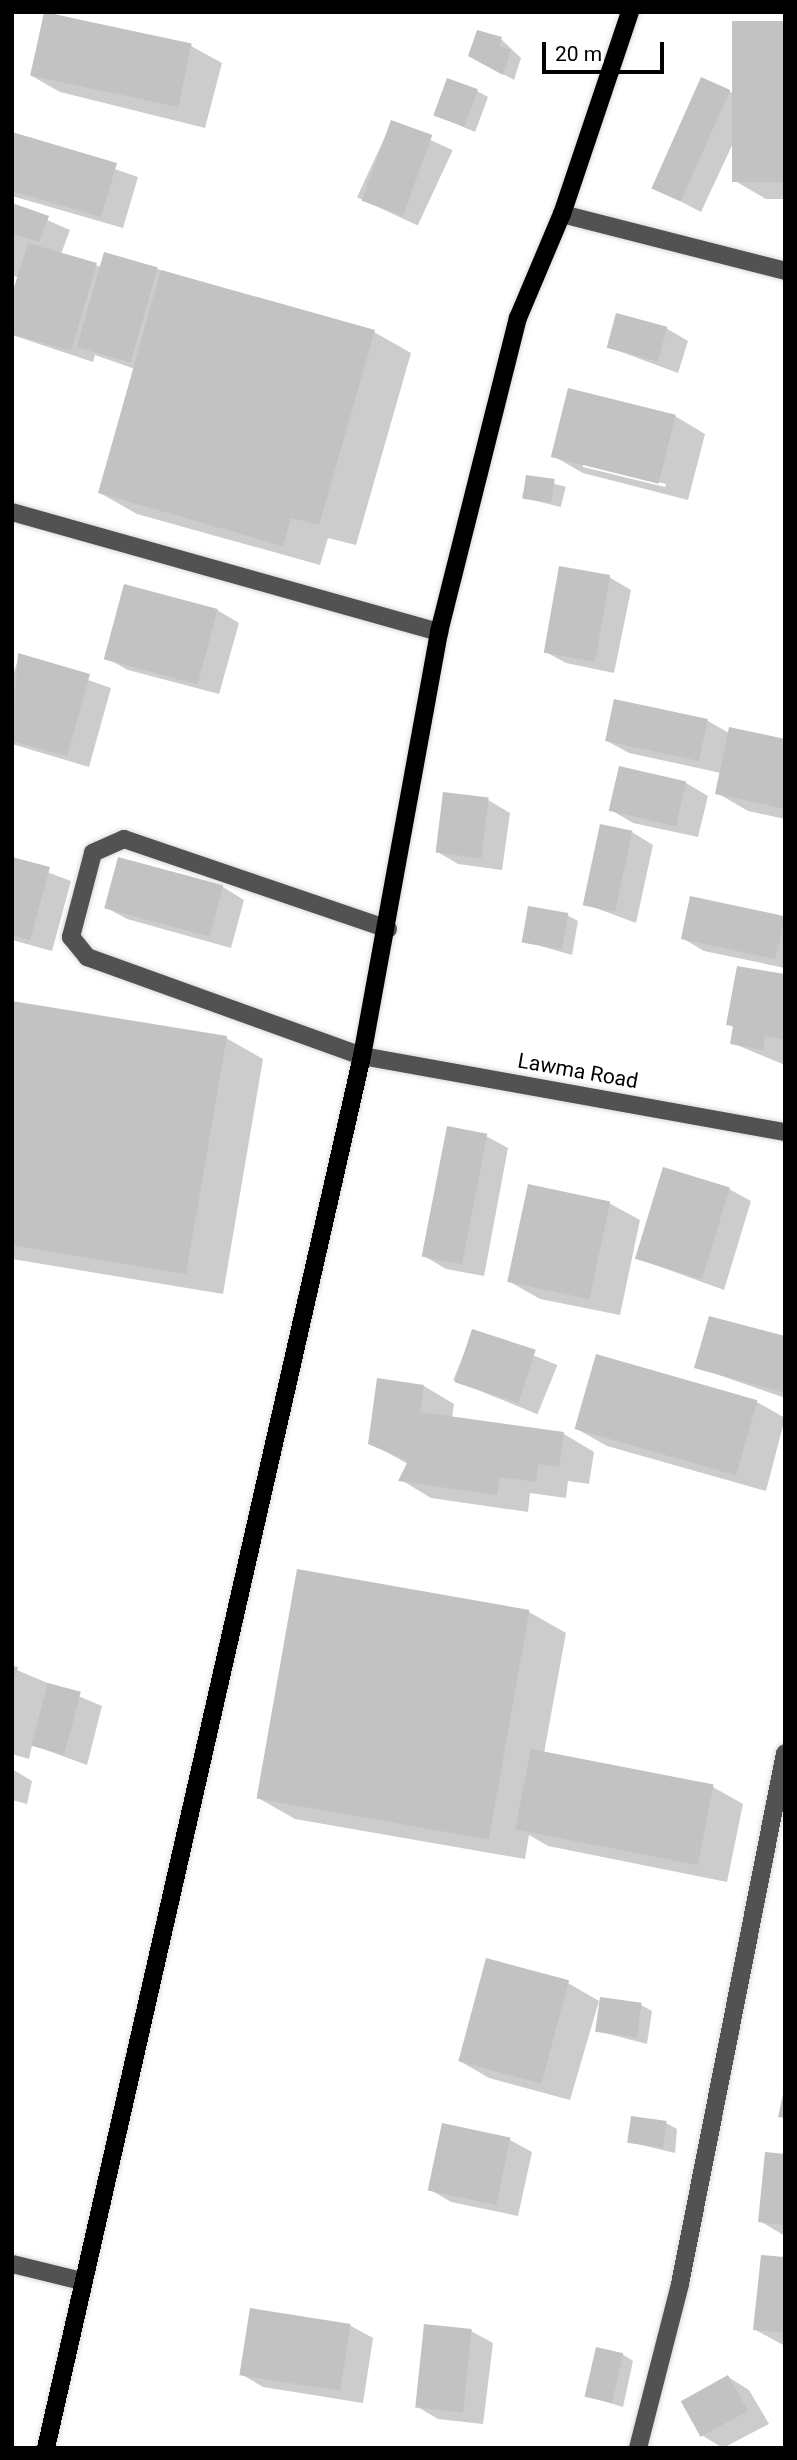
<!DOCTYPE html>
<style>
body{margin:0}
#map{position:relative;width:797px;height:2460px;overflow:hidden;background:#fff;font-family:Roboto,sans-serif}
div>[style]{position:absolute}
.shadow>*{inset:0;background:#0003;transform-origin:0 0}
.building>*{inset:0;background:#c2c2c2;transform-origin:0 0}
.roads{filter:drop-shadow(0 0 2px #dbdbdb) drop-shadow(0 0 2px #dbdbdb)}
.minor>*{height:18px;margin:-9px;padding:0 9px;transform-origin:9px;border-radius:9px;background:#525252}
.major>*{height:18px;margin:-9px;padding:0 9px;transform-origin:9px;border-radius:9px;background:#000}
span{translate:-50% -50%;white-space:nowrap;text-align:center;line-height:1.15;-webkit-text-stroke:5px #fff;paint-order:stroke}
.street-label{font-size:21px;color:#000}
.frame{position:absolute;inset:0;border:14px solid #000;pointer-events:none}
.scale{position:absolute;left:542px;top:42px;width:122px;height:32px;box-sizing:border-box;border:4px solid #000;border-top:0;padding-left:9px;font-size:21px;line-height:24px;white-space:nowrap;color:#000;-webkit-text-stroke:5px #fff;paint-order:stroke}
</style>
<div id="map">
<div class="shadow">
<i style="clip-path:polygon(45px 12px,191px 46px,222px 63px,205px 128px,60px 92px,30px 75px)"></i>
<i style="clip-path:polygon(785px 23px,785px 199px,766px 199px,735px 181px,735px 139px,701px 212px,653px 187px,729px 91px,734px 94px)"></i>
<i style="clip-path:polygon(501px 39px,521px 58px,514px 80px,470px 55px)"></i>
<i style="clip-path:polygon(477px 91px,488px 97px,475px 132px,435px 115px)"></i>
<i style="left:392px;top:122px;width:67px;height:83px;rotate:25deg"></i>
<i style="clip-path:polygon(12px 134px,138px 177px,123px 228px,12px 196px)"></i>
<i style="clip-path:polygon(12px 205px,70px 230px,61px 254px,101px 267px,157px 269px,374px 332px,411px 353px,356px 545px,328px 538px,320px 565px,137px 514px,100px 493px,135px 369px,95px 355px,93px 362px,12px 335px,19px 278px,12px 275px)"></i>
<i style="clip-path:polygon(666px 328px,688px 341px,678px 373px,608px 347px)"></i>
<i style="clip-path:polygon(evenodd,675px 416px,705px 434px,688px 500px,583px 473px,553px 456px,675px 416px,583px 463px,666px 484px,665px 487px,583px 467px,583px 463px)"></i>
<i style="left:527px;top:477px;width:40px;height:21px;rotate:14deg"></i>
<i style="clip-path:polygon(609px 577px,631px 590px,614px 673px,566px 663px,544px 651px)"></i>
<i style="clip-path:polygon(217px 610px,239px 623px,219px 694px,128px 670px,106px 658px)"></i>
<i style="clip-path:polygon(19px 656px,111px 688px,89px 767px,12px 744px,12px 679px)"></i>
<i style="clip-path:polygon(708px 721px,729px 733px,785px 740px,785px 819px,748px 811px,717px 793px,721px 773px,629px 753px,607px 741px)"></i>
<i style="clip-path:polygon(621px 768px,686px 783px,708px 796px,698px 837px,633px 823px,611px 810px)"></i>
<i style="clip-path:polygon(488px 800px,510px 813px,502px 870px,458px 864px,436px 851px)"></i>
<i style="clip-path:polygon(632px 832px,653px 845px,636px 923px,585px 904px)"></i>
<i style="clip-path:polygon(12px 859px,71px 881px,52px 951px,12px 940px)"></i>
<i style="clip-path:polygon(119px 859px,223px 887px,244px 900px,231px 948px,127px 919px,105px 907px)"></i>
<i style="clip-path:polygon(567px 915px,578px 921px,572px 955px,523px 941px)"></i>
<i style="clip-path:polygon(785px 919px,785px 968px,704px 951px,682px 938px)"></i>
<i style="clip-path:polygon(785px 976px,785px 1065px,732px 1043px,735px 1028px,728px 1024px)"></i>
<i style="clip-path:polygon(12px 1002px,226px 1038px,263px 1059px,223px 1294px,12px 1259px)"></i>
<i style="clip-path:polygon(486px 1136px,508px 1148px,484px 1276px,446px 1269px,424px 1256px)"></i>
<i style="clip-path:polygon(729px 1189px,751px 1201px,724px 1290px,636px 1258px)"></i>
<i style="clip-path:polygon(609px 1203px,640px 1220px,620px 1315px,540px 1299px,510px 1282px)"></i>
<i style="left:473px;top:1331px;width:91px;height:53px;rotate:22deg"></i>
<i style="clip-path:polygon(785px 1338px,785px 1398px,696px 1367px)"></i>
<i style="clip-path:polygon(424px 1386px,454px 1404px,452px 1418px,564px 1434px,594px 1452px,589px 1484px,568px 1481px,566px 1498px,530px 1493px,528px 1512px,431px 1498px,401px 1480px,408px 1464px,370px 1443px)"></i>
<i style="clip-path:polygon(757px 1402px,785px 1418px,766px 1491px,607px 1446px,577px 1429px)"></i>
<i style="clip-path:polygon(529px 1612px,566px 1633px,544px 1753px,713px 1787px,743px 1804px,727px 1882px,548px 1846px,529px 1835px,525px 1859px,295px 1819px,258px 1798px)"></i>
<i style="clip-path:polygon(12px 1668px,102px 1706px,87px 1765px,32px 1745px,29px 1759px,12px 1754px)"></i>
<i style="clip-path:polygon(12px 1769px,32px 1781px,27px 1804px,12px 1800px)"></i>
<i style="clip-path:polygon(568px 1983px,599px 2001px,570px 2100px,489px 2078px,458px 2060px)"></i>
<i style="clip-path:polygon(641px 2005px,652px 2011px,647px 2044px,597px 2031px)"></i>
<i style="clip-path:polygon(666px 2123px,677px 2129px,675px 2153px,629px 2142px)"></i>
<i style="clip-path:polygon(444px 2125px,510px 2140px,532px 2152px,518px 2216px,451px 2202px,429px 2189px)"></i>
<i style="clip-path:polygon(785px 2156px,785px 2236px,760px 2221px)"></i>
<i style="clip-path:polygon(785px 2259px,785px 2346px,754px 2329px)"></i>
<i style="clip-path:polygon(351px 2326px,373px 2338px,363px 2403px,263px 2387px,241px 2374px)"></i>
<i style="clip-path:polygon(471px 2331px,493px 2343px,483px 2424px,438px 2419px,416px 2406px)"></i>
<i style="clip-path:polygon(622px 2354px,633px 2361px,623px 2407px,587px 2396px)"></i>
<i style="clip-path:polygon(728px 2377px,749px 2390px,769px 2424px,723px 2448px,703px 2436px)"></i>
</div>
<div class="building">
<i style="left:44px;top:12px;width:151px;height:65px;rotate:12deg"></i>
<i style="left:785px;top:21px;width:161px;height:53px;rotate:90deg"></i>
<i style="clip-path:polygon(477px 30px,502px 37px,499px 46px,511px 50px,503px 75px,468px 56px)"></i>
<i style="left:701px;top:77px;width:32px;height:122px;rotate:24deg"></i>
<i style="left:447px;top:78px;width:33px;height:40px;rotate:20deg"></i>
<i style="left:391px;top:120px;width:44px;height:86px;rotate:20deg"></i>
<i style="clip-path:polygon(12px 132px,117px 163px,101px 217px,12px 191px)"></i>
<i style="clip-path:polygon(12px 203px,49px 216px,39px 242px,12px 233px)"></i>
<i style="clip-path:polygon(28px 243px,97px 263px,71px 351px,12px 334px,12px 294px)"></i>
<i style="left:104px;top:252px;width:56px;height:99px;rotate:16deg"></i>
<i style="clip-path:polygon(161px 270px,375px 330px,319px 525px,291px 518px,283px 546px,98px 493px)"></i>
<i style="left:616px;top:313px;width:53px;height:36px;rotate:15deg"></i>
<i style="left:568px;top:388px;width:111px;height:71px;rotate:14deg"></i>
<i style="left:526px;top:475px;width:29px;height:24px;rotate:8deg"></i>
<i style="left:559px;top:566px;width:52px;height:88px;rotate:10deg"></i>
<i style="left:124px;top:584px;width:97px;height:78px;rotate:15deg"></i>
<i style="clip-path:polygon(18px 653px,90px 674px,67px 756px,12px 741px)"></i>
<i style="left:614px;top:699px;width:96px;height:43px;rotate:12deg"></i>
<i style="clip-path:polygon(729px 727px,785px 739px,785px 809px,715px 794px)"></i>
<i style="left:619px;top:766px;width:69px;height:46px;rotate:13deg"></i>
<i style="left:443px;top:792px;width:46px;height:61px;rotate:7deg"></i>
<i style="left:600px;top:824px;width:33px;height:83px;rotate:12deg"></i>
<i style="clip-path:polygon(12px 857px,50px 867px,30px 940px,12px 935px)"></i>
<i style="left:118px;top:857px;width:109px;height:53px;rotate:15deg"></i>
<i style="left:690px;top:896px;width:97px;height:44px;rotate:12deg"></i>
<i style="left:528px;top:906px;width:41px;height:37px;rotate:10deg"></i>
<i style="clip-path:polygon(737px 966px,785px 974px,785px 1040px,765px 1036px,763px 1050px,730px 1044px,733px 1026px,726px 1025px)"></i>
<i style="clip-path:polygon(12px 1001px,227px 1036px,186px 1274px,12px 1245px)"></i>
<i style="left:447px;top:1126px;width:41px;height:133px;rotate:11deg"></i>
<i style="left:663px;top:1167px;width:70px;height:96px;rotate:17deg"></i>
<i style="left:528px;top:1184px;width:84px;height:100px;rotate:12deg"></i>
<i style="clip-path:polygon(709px 1316px,785px 1336px,785px 1393px,694px 1368px)"></i>
<i style="left:472px;top:1329px;width:67px;height:56px;rotate:18deg"></i>
<i style="left:596px;top:1354px;width:168px;height:78px;rotate:16deg"></i>
<i style="clip-path:polygon(377px 1378px,424px 1385px,420px 1412px,564px 1432px,559px 1467px,538px 1464px,536px 1482px,500px 1477px,497px 1495px,398px 1481px,408px 1461px,368px 1444px)"></i>
<i style="left:297px;top:1569px;width:236px;height:233px;rotate:10deg"></i>
<i style="clip-path:polygon(12px 1666px,18px 1667px,13px 1685px,12px 1685px)"></i>
<i style="left:48px;top:1683px;width:34px;height:65px;rotate:15deg"></i>
<i style="left:531px;top:1749px;width:186px;height:82px;rotate:11deg"></i>
<i style="left:486px;top:1958px;width:86px;height:107px;rotate:15deg"></i>
<i style="left:600px;top:1997px;width:42px;height:35px;rotate:8deg"></i>
<i style="clip-path:polygon(784px 2090px,785px 2090px,785px 2118px,778px 2117px)"></i>
<i style="left:631px;top:2116px;width:36px;height:27px;rotate:8deg"></i>
<i style="left:442px;top:2123px;width:70px;height:69px;rotate:12deg"></i>
<i style="clip-path:polygon(765px 2152px,785px 2154px,785px 2225px,758px 2222px)"></i>
<i style="clip-path:polygon(761px 2255px,785px 2257px,785px 2333px,753px 2330px)"></i>
<i style="left:250px;top:2308px;width:102px;height:68px;rotate:9deg"></i>
<i style="left:424px;top:2324px;width:48px;height:84px;rotate:6deg"></i>
<i style="left:596px;top:2347px;width:28px;height:51px;rotate:13deg"></i>
<i style="left:728px;top:2375px;width:41px;height:54px;rotate:61deg"></i>
</div>
<div class="roads">
<div class="minor">
<i style="left:562px;top:214px;width:230px;rotate:14.3deg"></i>
<i style="left:12px;top:512px;width:444px;rotate:15.7deg"></i>
<i style="left:388px;top:929px;width:279px;rotate:-161.2deg"></i>
<i style="left:124px;top:839px;width:34px;rotate:156deg"></i>
<i style="left:93px;top:853px;width:87px;rotate:104.7deg"></i>
<i style="left:71px;top:937px;width:26px;rotate:51deg"></i>
<i style="left:87px;top:957px;width:292px;rotate:19.8deg"></i>
<i style="left:362px;top:1056px;width:430px;rotate:10.2deg"></i>
<i style="left:12px;top:2264px;width:71px;rotate:13.8deg"></i>
<i style="left:638px;top:2448px;width:169px;rotate:-75.6deg"></i>
<i style="left:680px;top:2284px;width:541px;rotate:-78.81deg"></i>
</div>
<div class="major">
<i style="left:46px;top:2448px;width:1427px;rotate:-77.21deg"></i>
<i style="left:362px;top:1056px;width:431px;rotate:-79.7deg"></i>
<i style="left:439px;top:632px;width:324px;rotate:-75.9deg"></i>
<i style="left:518px;top:318px;width:113px;rotate:-67.1deg"></i>
<i style="left:562px;top:214px;width:213px;rotate:-71.4deg"></i>
</div>
</div>
<div class="street-label">
<span style="left:578px;top:1071px;rotate:10deg">Lawma Road</span>
</div>
<div class="frame"></div>
<div class="scale">20 m</div>
</div>
